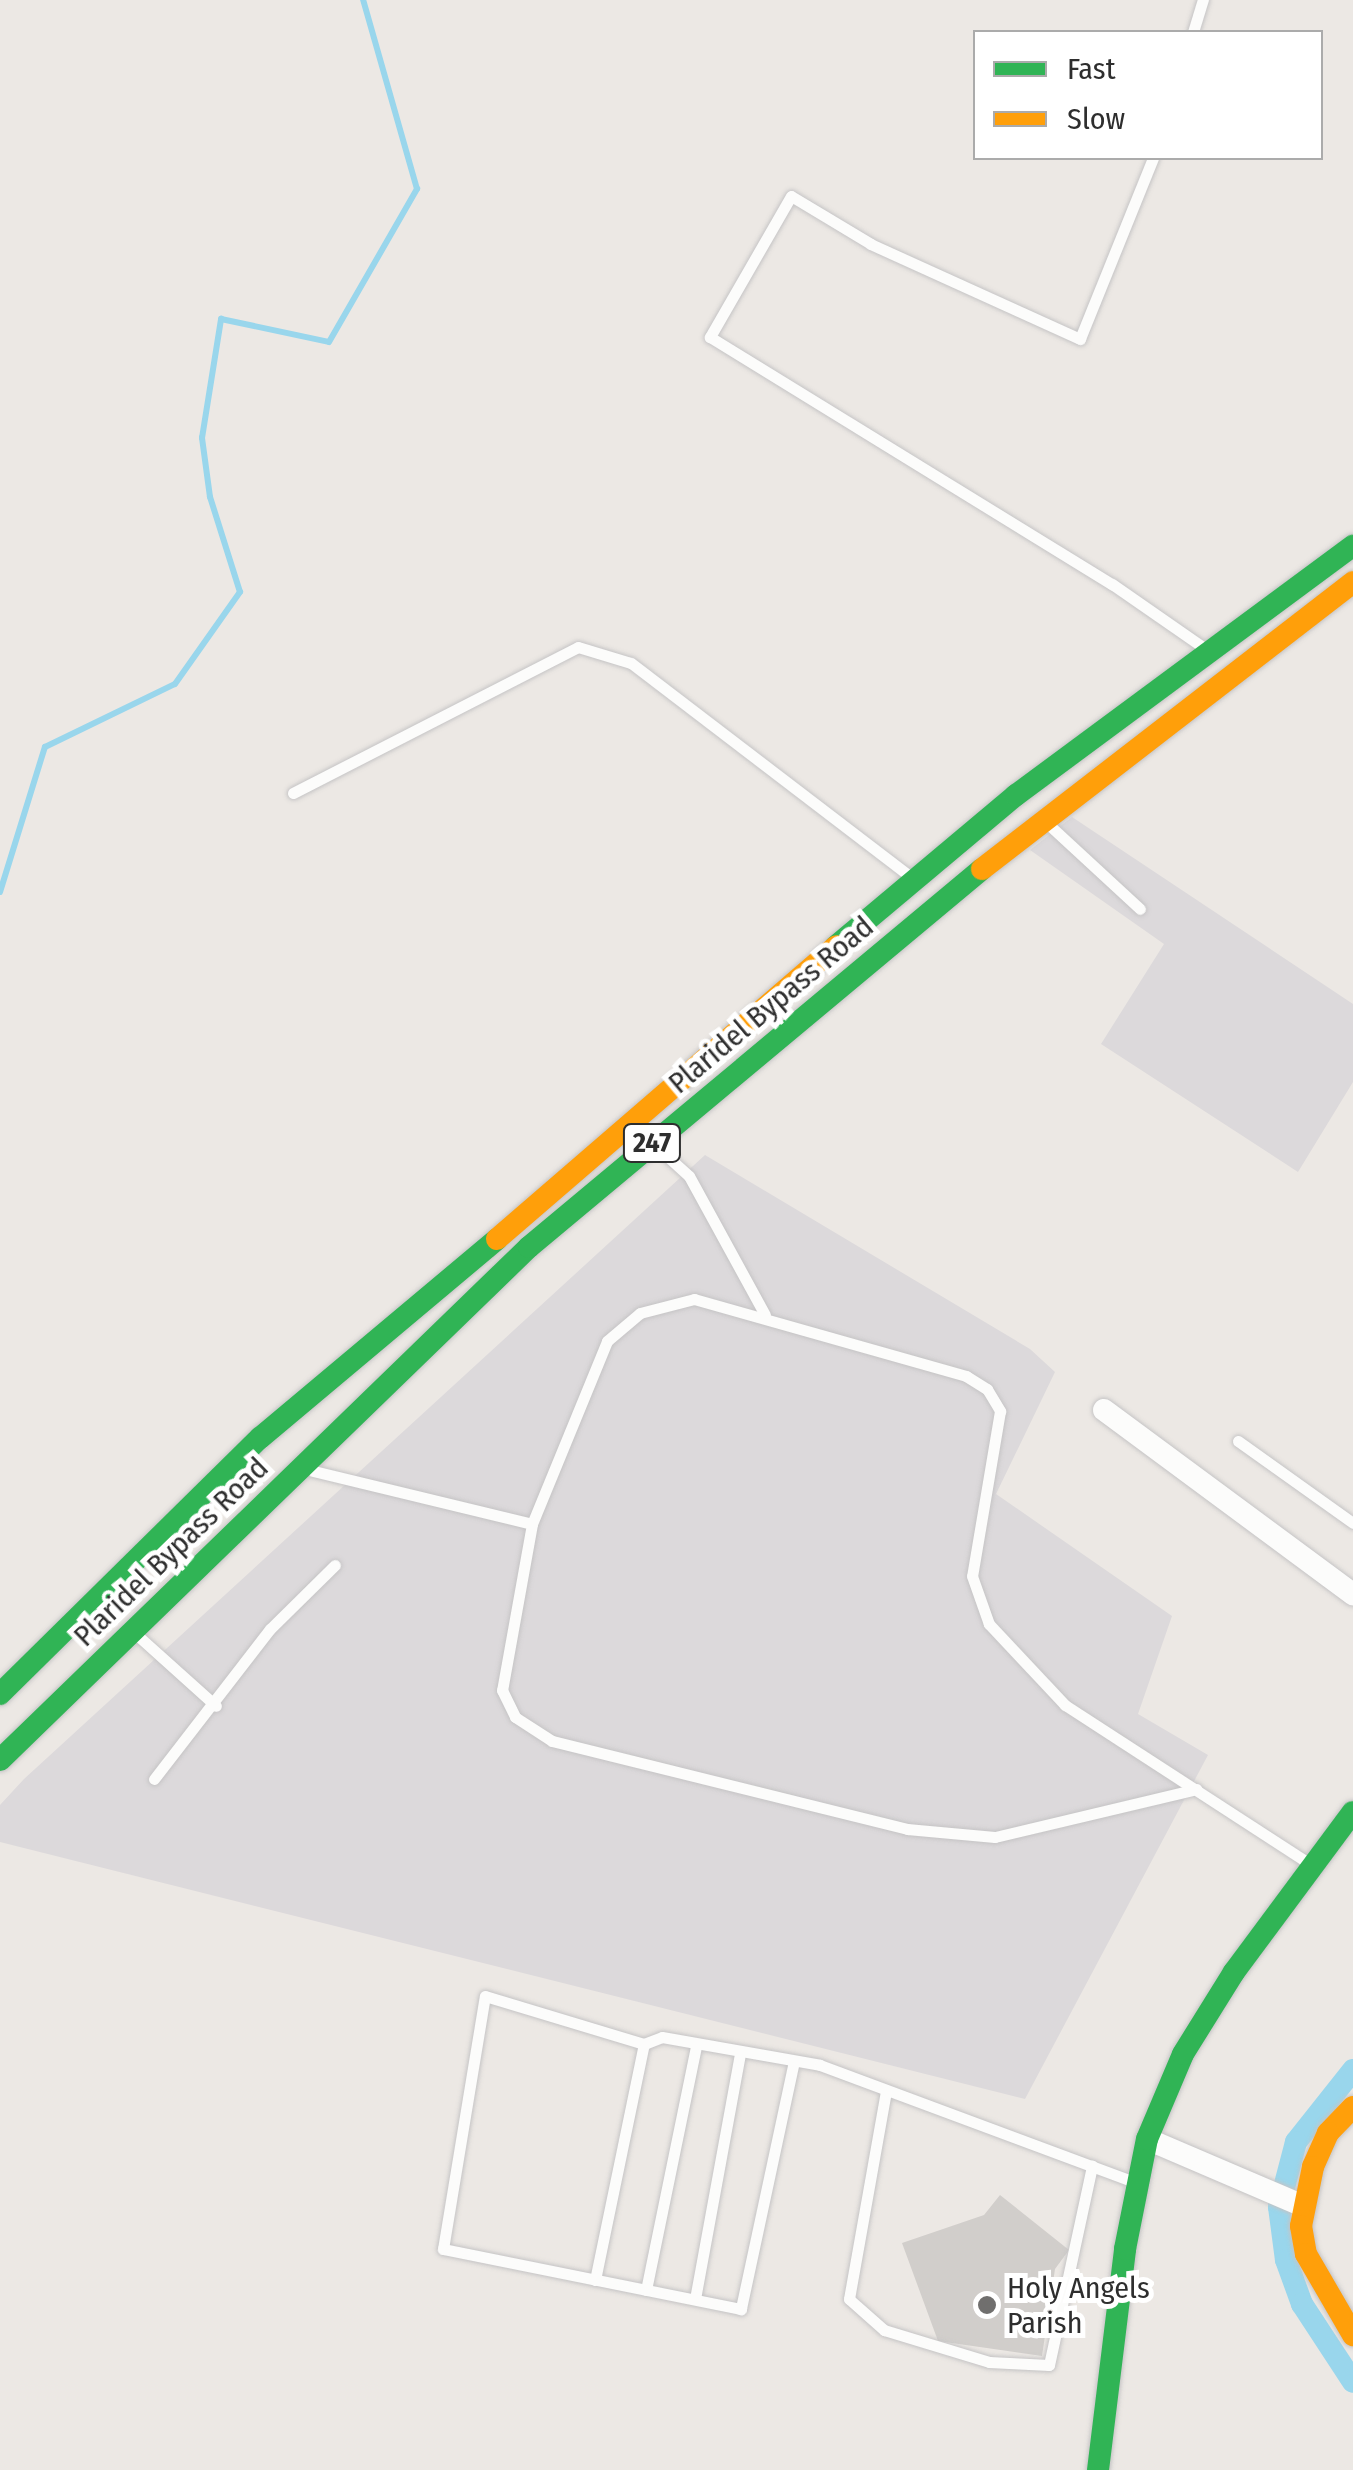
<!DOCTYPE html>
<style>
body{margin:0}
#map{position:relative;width:1353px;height:2470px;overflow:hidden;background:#ece8e4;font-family:"Fira Sans Condensed",sans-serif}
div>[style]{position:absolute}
.industrial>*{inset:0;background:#dcd9db}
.stream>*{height:6px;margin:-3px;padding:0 3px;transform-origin:3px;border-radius:3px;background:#99d6ec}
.canal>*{height:22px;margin:-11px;padding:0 11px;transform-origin:11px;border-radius:11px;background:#99d6ec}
.building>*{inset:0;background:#d1cecb}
.roads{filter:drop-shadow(0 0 2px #c5c4c5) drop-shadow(0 0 2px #c5c4c5)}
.lane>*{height:11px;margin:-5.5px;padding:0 5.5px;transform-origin:5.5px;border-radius:5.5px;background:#fcfcfb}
.street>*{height:22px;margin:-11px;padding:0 11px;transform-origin:11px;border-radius:11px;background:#fcfcfb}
.fast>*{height:22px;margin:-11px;padding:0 11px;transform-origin:11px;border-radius:11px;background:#30b455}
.slow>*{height:22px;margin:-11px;padding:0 11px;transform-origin:11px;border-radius:11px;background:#ff9f0a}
.dots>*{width:28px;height:28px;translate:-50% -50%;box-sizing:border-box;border:5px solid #fff;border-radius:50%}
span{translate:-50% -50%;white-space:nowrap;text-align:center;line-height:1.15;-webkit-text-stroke:10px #fff;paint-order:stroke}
.shield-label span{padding:2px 8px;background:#fff;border:2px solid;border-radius:8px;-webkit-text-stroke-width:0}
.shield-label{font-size:28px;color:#2e2e2e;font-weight:700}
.street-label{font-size:30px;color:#2e2e2e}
.poi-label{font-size:30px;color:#2e2e2e}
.left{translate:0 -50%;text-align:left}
.legend{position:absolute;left:973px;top:30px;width:350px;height:130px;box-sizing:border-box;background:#fff;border:2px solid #ababab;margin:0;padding:12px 18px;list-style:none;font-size:30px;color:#2e2e2e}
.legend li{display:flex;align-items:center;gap:20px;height:50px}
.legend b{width:50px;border:2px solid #ababab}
</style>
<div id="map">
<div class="industrial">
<i style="clip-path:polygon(1072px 817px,1353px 1004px,1353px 1082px,1298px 1172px,1101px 1044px,1164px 944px,1030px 850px)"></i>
<i style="clip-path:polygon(705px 1155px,1030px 1349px,1055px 1372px,996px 1494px,1172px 1616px,1138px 1714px,1208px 1755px,1025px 2099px,0 1842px,0 1805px,24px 1779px)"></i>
</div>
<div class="stream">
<i style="left:0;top:892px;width:152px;rotate:-72.8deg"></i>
<i style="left:45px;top:747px;width:144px;rotate:-25.9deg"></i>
<i style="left:175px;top:684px;width:113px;rotate:-54.8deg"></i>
<i style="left:240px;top:592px;width:100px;rotate:-107.5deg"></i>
<i style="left:210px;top:497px;width:60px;rotate:-97.7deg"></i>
<i style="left:202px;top:438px;width:121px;rotate:-80.9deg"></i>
<i style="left:221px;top:319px;width:110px;rotate:12deg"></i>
<i style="left:329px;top:342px;width:177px;rotate:-60.1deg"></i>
<i style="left:417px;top:189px;width:197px;rotate:-105.9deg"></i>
</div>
<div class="canal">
<i style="left:1353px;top:2070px;width:92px;rotate:128.4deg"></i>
<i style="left:1296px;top:2142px;width:67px;rotate:104.7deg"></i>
<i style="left:1279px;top:2207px;width:53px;rotate:82.5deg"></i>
<i style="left:1286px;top:2260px;width:47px;rotate:70deg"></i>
<i style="left:1302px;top:2304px;width:93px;rotate:56.8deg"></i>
</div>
<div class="building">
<i style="clip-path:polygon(1000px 2195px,1069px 2250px,1055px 2269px,1042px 2356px,938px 2341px,902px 2243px,984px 2215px)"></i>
</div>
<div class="roads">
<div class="lane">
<i style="left:1193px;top:32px;width:34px;rotate:-73deg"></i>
<i style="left:1153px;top:158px;width:195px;rotate:112deg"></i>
<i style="left:1080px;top:339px;width:230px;rotate:-155.6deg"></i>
<i style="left:871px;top:244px;width:93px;rotate:-149deg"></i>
<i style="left:791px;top:196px;width:163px;rotate:119.9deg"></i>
<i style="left:710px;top:337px;width:472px;rotate:31.6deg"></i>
<i style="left:1112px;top:584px;width:112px;rotate:34.8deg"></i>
<i style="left:293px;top:793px;width:320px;rotate:-27.1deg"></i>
<i style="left:578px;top:647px;width:55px;rotate:16.8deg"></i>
<i style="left:631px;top:663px;width:352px;rotate:37.4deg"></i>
<i style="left:1048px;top:824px;width:125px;rotate:42.7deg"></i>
<i style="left:657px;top:1147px;width:43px;rotate:42.2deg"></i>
<i style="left:689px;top:1176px;width:158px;rotate:61.3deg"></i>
<i style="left:1238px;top:1441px;width:141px;rotate:35.5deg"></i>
<i style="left:313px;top:1471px;width:225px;rotate:13.6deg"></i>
<i style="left:532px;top:1524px;width:198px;rotate:-67.7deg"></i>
<i style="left:607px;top:1341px;width:43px;rotate:-40.3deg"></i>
<i style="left:640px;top:1313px;width:56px;rotate:-14.5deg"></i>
<i style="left:694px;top:1299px;width:283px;rotate:15.8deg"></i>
<i style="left:966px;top:1376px;width:25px;rotate:32deg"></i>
<i style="left:987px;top:1389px;width:26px;rotate:59deg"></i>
<i style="left:1000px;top:1411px;width:167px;rotate:99.6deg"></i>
<i style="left:972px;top:1576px;width:51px;rotate:70.5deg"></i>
<i style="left:989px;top:1624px;width:111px;rotate:46.8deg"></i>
<i style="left:1065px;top:1705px;width:296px;rotate:33deg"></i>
<i style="left:532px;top:1524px;width:169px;rotate:100.2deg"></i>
<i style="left:502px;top:1690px;width:30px;rotate:64deg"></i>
<i style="left:515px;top:1717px;width:44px;rotate:33deg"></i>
<i style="left:552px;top:1741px;width:366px;rotate:13.9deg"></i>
<i style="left:907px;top:1829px;width:88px;rotate:5.2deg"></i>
<i style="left:995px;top:1837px;width:207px;rotate:-13.4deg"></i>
<i style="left:137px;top:1635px;width:106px;rotate:41.9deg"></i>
<i style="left:154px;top:1779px;width:190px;rotate:-52.3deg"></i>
<i style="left:270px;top:1629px;width:91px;rotate:-44.6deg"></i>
<i style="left:794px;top:2061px;width:254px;rotate:102.1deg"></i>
<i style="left:741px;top:2309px;width:304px;rotate:-168.6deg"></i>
<i style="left:443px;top:2249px;width:256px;rotate:-80.6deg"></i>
<i style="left:485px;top:1996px;width:166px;rotate:16.8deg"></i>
<i style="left:644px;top:2044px;width:19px;rotate:-21deg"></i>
<i style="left:662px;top:2037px;width:160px;rotate:10deg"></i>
<i style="left:820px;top:2065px;width:336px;rotate:20.4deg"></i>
<i style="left:886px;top:2091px;width:211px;rotate:100.1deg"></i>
<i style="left:849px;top:2299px;width:47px;rotate:41.5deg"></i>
<i style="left:884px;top:2330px;width:110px;rotate:16.9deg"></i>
<i style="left:989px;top:2362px;width:60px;rotate:2.9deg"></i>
<i style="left:1049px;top:2365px;width:204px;rotate:-77.8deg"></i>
<i style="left:595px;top:2280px;width:241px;rotate:-78.3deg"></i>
<i style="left:646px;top:2290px;width:249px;rotate:-78.4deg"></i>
<i style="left:695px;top:2299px;width:248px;rotate:-79.6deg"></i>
</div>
<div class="street">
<i style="left:1104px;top:1410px;width:310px;rotate:36.5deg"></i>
<i style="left:1147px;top:2139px;width:168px;rotate:23.2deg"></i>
</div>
<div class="fast">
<i style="left:836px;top:946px;width:235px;rotate:-40deg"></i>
<i style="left:1016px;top:795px;width:419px;rotate:-36.5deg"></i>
<i style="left:0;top:1694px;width:365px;rotate:-44.6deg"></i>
<i style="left:260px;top:1438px;width:309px;rotate:-40deg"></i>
<i style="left:0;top:1760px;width:737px;rotate:-44.12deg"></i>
<i style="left:529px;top:1247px;width:590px;rotate:-39.84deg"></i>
<i style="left:1098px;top:2470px;width:223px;rotate:-83deg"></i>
<i style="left:1125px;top:2249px;width:112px;rotate:-78.7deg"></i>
<i style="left:1147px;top:2139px;width:92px;rotate:-67deg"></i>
<i style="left:1183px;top:2054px;width:97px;rotate:-58.1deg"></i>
<i style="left:1234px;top:1972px;width:199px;rotate:-53.4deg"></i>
</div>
<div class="slow">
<i style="left:982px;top:869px;width:469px;rotate:-37.7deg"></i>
<i style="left:497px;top:1239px;width:448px;rotate:-40.8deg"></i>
<i style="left:1353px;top:2107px;width:36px;rotate:134deg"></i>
<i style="left:1328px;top:2133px;width:37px;rotate:114deg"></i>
<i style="left:1313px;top:2167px;width:60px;rotate:101.5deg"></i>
<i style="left:1301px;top:2226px;width:28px;rotate:80deg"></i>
<i style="left:1306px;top:2254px;width:94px;rotate:59.9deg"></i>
</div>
</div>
<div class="dots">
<i style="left:987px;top:2305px;background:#706f6e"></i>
</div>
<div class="shield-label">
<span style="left:652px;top:1143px">247</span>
</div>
<div class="street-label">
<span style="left:771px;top:1005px;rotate:-40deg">Plaridel Bypass Road</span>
<span style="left:171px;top:1552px;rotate:-44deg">Plaridel Bypass Road</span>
</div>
<div class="poi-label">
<span class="left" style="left:1007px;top:2305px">Holy Angels<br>Parish</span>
</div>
<ul class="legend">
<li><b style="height:12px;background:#30b455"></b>Fast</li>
<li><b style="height:12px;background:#ff9f0a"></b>Slow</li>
</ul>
</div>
